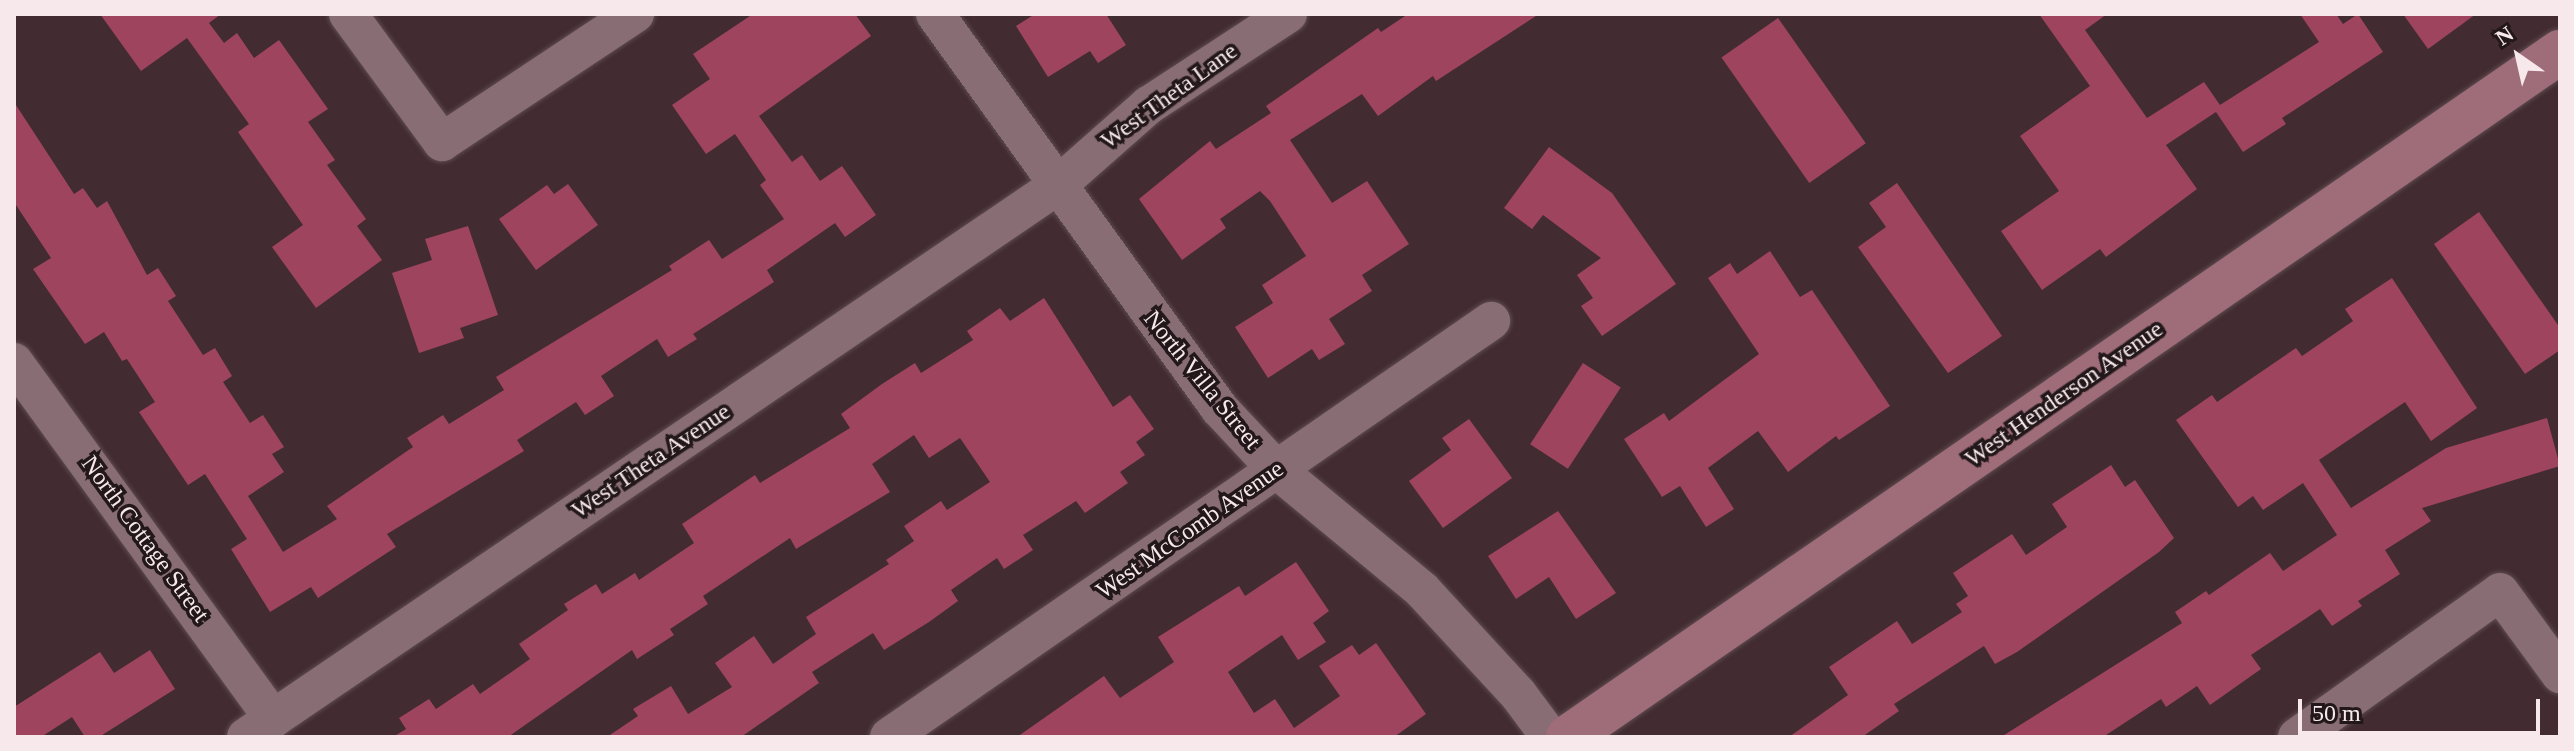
<!DOCTYPE html>
<style>
body{margin:0}
#map{position:relative;width:2574px;height:751px;overflow:hidden;background:#422c31;font-family:Georgia,serif}
div>[style]{position:absolute}
.building>*{inset:0;background:#9f445f;transform-origin:0 0}
.roads{filter:drop-shadow(0 0 2px #5e4b50) drop-shadow(0 0 2px #5e4b50)}
.minor>*{height:38px;margin:-19px;padding:0 19px;transform-origin:19px;border-radius:19px;background:#886e74}
.major>*{height:44px;margin:-22px;padding:0 22px;transform-origin:22px;border-radius:22px;background:#9f6c79}
span{translate:-50% -50%;white-space:nowrap;text-align:center;line-height:1.15;-webkit-text-stroke:7px #22171a;paint-order:stroke}
.street-label{font-size:24px;color:#f7e8eb}
.frame{position:absolute;inset:0;border:16px solid #f7e8eb;pointer-events:none}
.north{position:absolute;left:2478px;top:16px;width:80px;height:80px;-webkit-text-stroke:6px #22171a;paint-order:stroke;rotate:326deg;font-size:22px;font-weight:700;line-height:32px;text-align:center;color:#f7e8eb}
.north::after{content:'';display:block;margin:auto;width:28px;height:36px;background:#f7e8eb;clip-path:polygon(50% 0,100% 100%,50% 72%,0 100%)}
.scale{position:absolute;left:2298px;top:699px;width:242px;height:36px;box-sizing:border-box;border:4px solid #f7e8eb;border-top:0;padding-left:10px;font-size:24px;line-height:28px;white-space:nowrap;color:#f7e8eb;-webkit-text-stroke:6px #22171a;paint-order:stroke}
</style>
<div id="map">
<div class="building">
<i style="clip-path:polygon(100px 14px,221px 14px,209px 23px,224px 43px,237px 33px,254px 58px,279px 40px,328px 109px,308px 122px,335px 160px,327px 165px,366px 219px,357px 226px,382px 260px,316px 308px,272px 247px,303px 225px,238px 132px,249px 124px,187px 38px,141px 71px)"></i>
<i style="clip-path:polygon(753px 14px,855px 14px,871px 36px,759px 116px,792px 162px,802px 155px,820px 181px,842px 166px,876px 215px,845px 237px,835px 223px,767px 270px,774px 282px,693px 334px,697px 339px,668px 357px,657px 339px,601px 376px,614px 396px,585px 415px,576px 402px,517px 440px,524px 451px,387px 534px,396px 547px,318px 598px,311px 587px,270px 612px,231px 549px,247px 539px,205px 474px,188px 485px,139px 412px,155px 402px,127px 359px,122px 361px,104px 332px,85px 344px,33px 269px,51px 258px,14px 202px,14px 102px,74px 194px,83px 188px,97px 208px,107px 201px,147px 275px,158px 268px,176px 296px,168px 301px,203px 355px,215px 348px,232px 376px,223px 382px,250px 423px,263px 415px,284px 447px,272px 454px,284px 472px,248px 496px,283px 552px,337px 519px,327px 506px,413px 447px,407px 438px,443px 415px,449px 424px,504px 390px,496px 377px,672px 270px,669px 266px,709px 240px,722px 259px,784px 219px,760px 185px,766px 180px,735px 134px,706px 154px,672px 105px,710px 79px,693px 54px)"></i>
<i style="clip-path:polygon(1035px 14px,1106px 14px,1126px 45px,1098px 63px,1090px 51px,1048px 77px,1016px 26px)"></i>
<i style="clip-path:polygon(1408px 14px,1539px 14px,1436px 81px,1433px 76px,1378px 116px,1362px 94px,1290px 140px,1332px 203px,1367px 181px,1409px 244px,1362px 275px,1372px 291px,1329px 319px,1345px 344px,1319px 360px,1312px 349px,1268px 378px,1235px 327px,1273px 303px,1262px 285px,1306px 256px,1270px 201px,1260px 191px,1220px 219px,1226px 228px,1182px 260px,1139px 199px,1210px 141px,1216px 149px,1271px 113px,1266px 106px,1378px 28px,1381px 32px)"></i>
<i style="clip-path:polygon(2039px 14px,2107px 14px,2085px 30px,2147px 118px,2204px 82px,2220px 105px,2319px 42px,2300px 14px,2336px 14px,2343px 24px,2358px 14px,2383px 52px,2282px 118px,2286px 124px,2243px 152px,2216px 112px,2166px 145px,2197px 189px,2106px 257px,2100px 249px,2042px 290px,2001px 231px,2059px 191px,2020px 136px,2090px 86px)"></i>
<i style="clip-path:polygon(2403px 14px,2476px 14px,2428px 49px)"></i>
<i style="left:1778px;top:18px;width:153px;height:69px;rotate:55deg"></i>
<i style="clip-path:polygon(1549px 147px,1612px 193px,1676px 284px,1602px 336px,1581px 306px,1593px 298px,1577px 275px,1601px 258px,1543px 215px,1532px 229px,1504px 208px)"></i>
<i style="clip-path:polygon(1897px 183px,2002px 336px,1948px 373px,1858px 247px,1886px 227px,1869px 203px)"></i>
<i style="clip-path:polygon(568px 184px,598px 225px,536px 270px,499px 219px,547px 185px,554px 194px)"></i>
<i style="clip-path:polygon(2479px 212px,2560px 328px,2560px 350px,2525px 374px,2434px 244px)"></i>
<i style="clip-path:polygon(468px 226px,498px 315px,460px 328px,464px 338px,419px 353px,392px 273px,432px 260px,425px 239px)"></i>
<i style="clip-path:polygon(1770px 251px,1800px 297px,1812px 290px,1890px 406px,1839px 440px,1836px 436px,1788px 472px,1758px 431px,1708px 468px,1734px 509px,1706px 527px,1680px 486px,1662px 497px,1624px 439px,1664px 413px,1669px 421px,1759px 354px,1708px 278px,1730px 263px,1737px 274px)"></i>
<i style="clip-path:polygon(2392px 278px,2477px 408px,2431px 441px,2405px 402px,2319px 460px,2351px 508px,2446px 448px,2547px 418px,2560px 466px,2422px 508px,2431px 521px,2385px 550px,2400px 574px,2358px 601px,2362px 606px,2332px 626px,2320px 609px,2251px 655px,2261px 669px,2210px 705px,2197px 686px,2166px 707px,2161px 699px,2103px 737px,2001px 737px,2182px 623px,2175px 612px,2206px 591px,2209px 595px,2270px 553px,2283px 571px,2337px 535px,2303px 483px,2263px 510px,2253px 496px,2238px 507px,2176px 420px,2212px 395px,2217px 402px,2296px 348px,2302px 356px,2353px 321px,2345px 309px)"></i>
<i style="clip-path:polygon(1044px 298px,1113px 407px,1130px 395px,1154px 429px,1136px 442px,1145px 455px,1120px 472px,1128px 483px,1085px 513px,1076px 501px,1023px 535px,1033px 550px,1004px 569px,997px 558px,951px 590px,958px 601px,929px 622px,884px 650px,873px 633px,812px 672px,819px 683px,741px 737px,607px 737px,638px 716px,633px 709px,671px 686px,688px 714px,732px 687px,715px 663px,754px 636px,773px 664px,816px 634px,806px 617px,889px 564px,886px 560px,914px 541px,904px 526px,941px 501px,947px 510px,990px 482px,960px 438px,929px 458px,914px 435px,872px 464px,890px 492px,796px 549px,790px 538px,703px 596px,708px 604px,670px 629px,674px 635px,637px 659px,632px 650px,508px 737px,393px 737px,406px 729px,399px 718px,429px 699px,436px 709px,473px 684px,480px 694px,530px 659px,519px 644px,568px 610px,564px 604px,596px 584px,602px 594px,635px 573px,639px 580px,694px 543px,682px 524px,755px 475px,760px 483px,850px 428px,841px 414px,882px 384px,915px 363px,921px 373px,973px 340px,967px 331px,1000px 308px,1010px 321px)"></i>
<i style="left:1583px;top:363px;width:45px;height:97px;rotate:33deg"></i>
<i style="clip-path:polygon(1469px 419px,1512px 478px,1443px 528px,1409px 481px,1451px 450px,1442px 438px)"></i>
<i style="clip-path:polygon(2111px 465px,2125px 487px,2135px 480px,2174px 538px,2159px 552px,2017px 652px,1995px 664px,1984px 646px,1894px 704px,1899px 711px,1862px 737px,1789px 737px,1848px 695px,1829px 667px,1897px 621px,1912px 644px,1962px 612px,1956px 604px,1968px 596px,1953px 573px,2012px 534px,2026px 555px,2067px 527px,2052px 504px)"></i>
<i style="clip-path:polygon(1558px 511px,1616px 593px,1576px 619px,1549px 577px,1516px 599px,1488px 556px)"></i>
<i style="clip-path:polygon(1296px 562px,1329px 611px,1313px 623px,1326px 642px,1298px 660px,1282px 635px,1228px 672px,1254px 713px,1275px 699px,1294px 728px,1340px 696px,1319px 666px,1352px 645px,1359px 655px,1376px 643px,1426px 714px,1394px 737px,1017px 737px,1104px 676px,1120px 698px,1174px 662px,1158px 637px,1239px 586px,1245px 596px)"></i>
<i style="clip-path:polygon(150px 650px,175px 689px,99px 737px,85px 737px,72px 717px,41px 737px,14px 737px,14px 707px,100px 652px,114px 673px)"></i>
</div>
<div class="roads">
<div class="minor">
<i style="left:348px;top:14px;width:159px;rotate:53.7deg"></i>
<i style="left:442px;top:142px;width:232px;rotate:-33.6deg"></i>
<i style="left:935px;top:14px;width:486px;rotate:54.2deg"></i>
<i style="left:1219px;top:408px;width:85px;rotate:46.9deg"></i>
<i style="left:1277px;top:470px;width:188px;rotate:39.6deg"></i>
<i style="left:1422px;top:590px;width:142px;rotate:47.3deg"></i>
<i style="left:1518px;top:694px;width:54px;rotate:53.3deg"></i>
<i style="left:14px;top:362px;width:441px;rotate:54deg"></i>
<i style="left:246px;top:737px;width:980px;rotate:-34.19deg"></i>
<i style="left:1057px;top:186px;width:123px;rotate:-41.4deg"></i>
<i style="left:1149px;top:105px;width:166px;rotate:-33.2deg"></i>
<i style="left:889px;top:737px;width:732px;rotate:-34.65deg"></i>
<i style="left:2297px;top:737px;width:249px;rotate:-35.5deg"></i>
<i style="left:2500px;top:592px;width:102px;rotate:53.8deg"></i>
</div>
<div class="major">
<i style="left:1568px;top:737px;width:1206px;rotate:-34.63deg"></i>
</div>
</div>
<div class="street-label">
<span style="left:1169px;top:96px;rotate:-36deg">West Theta Lane</span>
<span style="left:1202px;top:380px;rotate:51deg">North Villa Street</span>
<span style="left:2064px;top:394px;rotate:-35deg">West Henderson Avenue</span>
<span style="left:651px;top:461px;rotate:-34deg">West Theta Avenue</span>
<span style="left:1190px;top:530px;rotate:-35deg">West McComb Avenue</span>
<span style="left:145px;top:539px;rotate:54deg">North Cottage Street</span>
</div>
<div class="frame"></div>
<div class="north">N</div>
<div class="scale">50 m</div>
</div>
